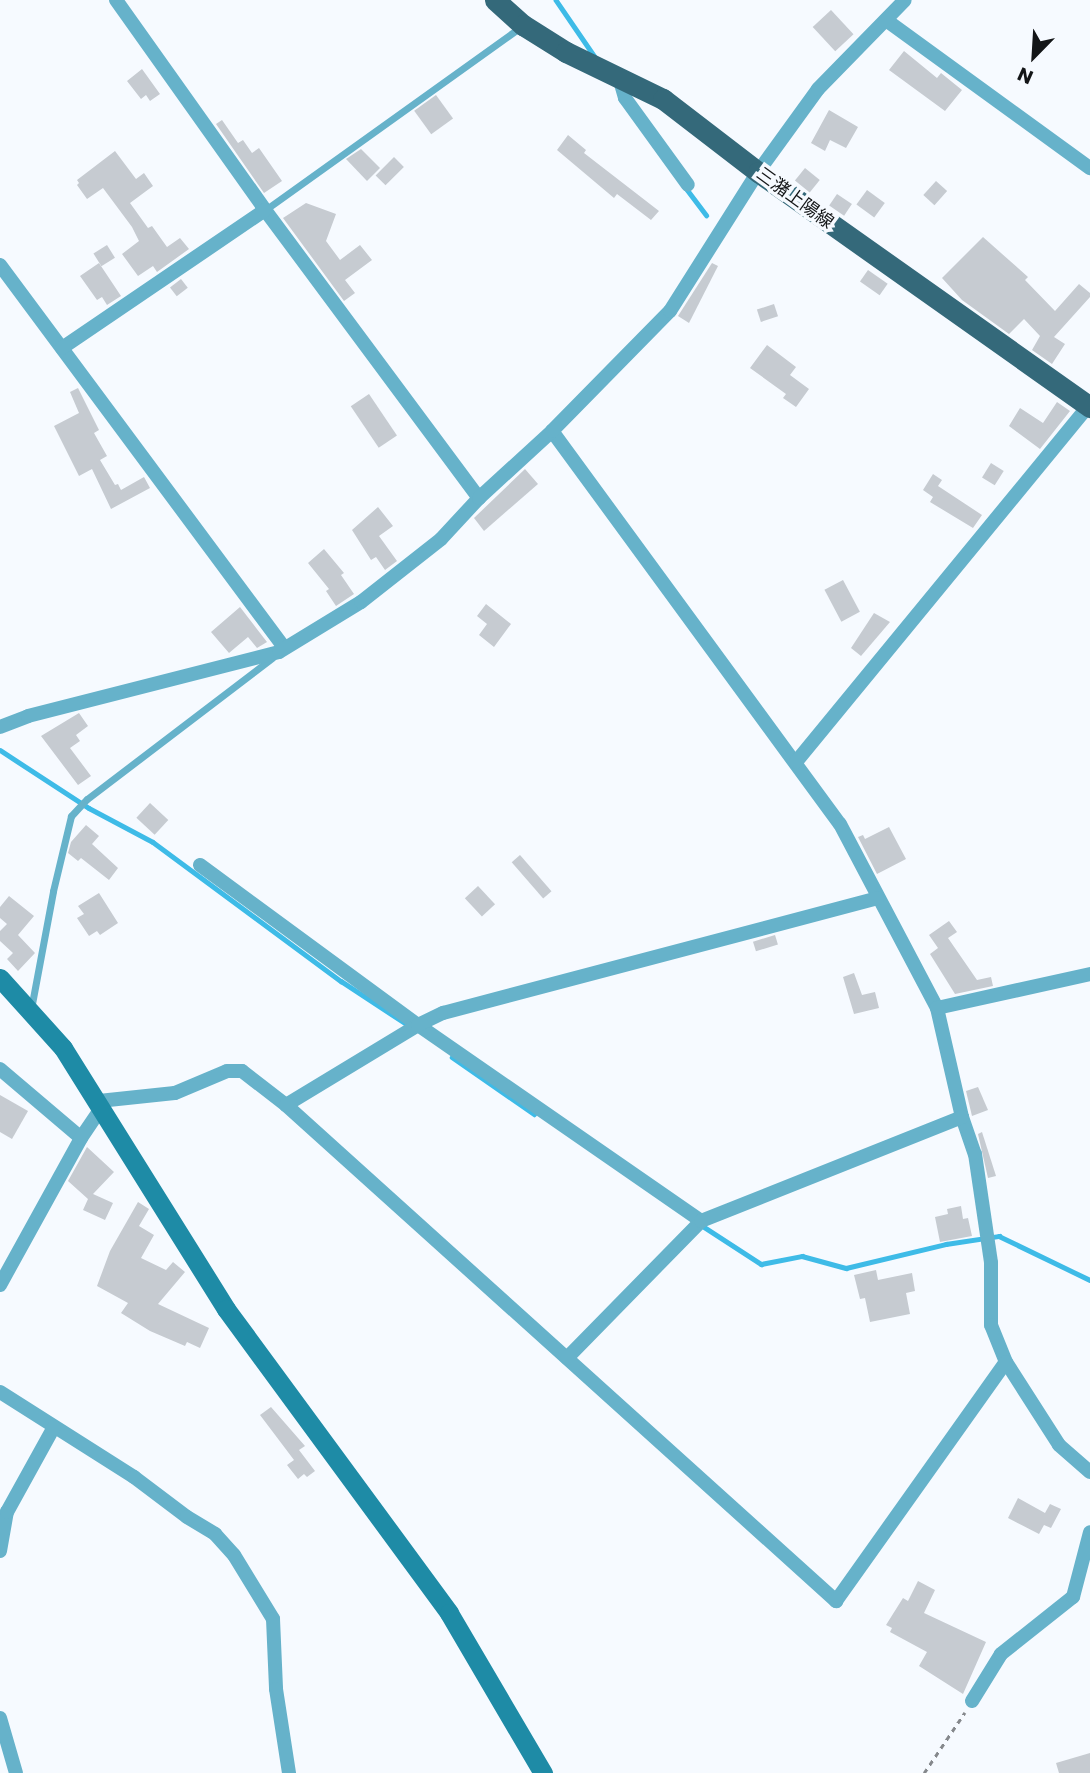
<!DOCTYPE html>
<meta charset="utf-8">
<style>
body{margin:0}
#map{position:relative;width:1090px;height:1773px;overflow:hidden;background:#f6faff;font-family:Poppins,"Noto Sans JP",sans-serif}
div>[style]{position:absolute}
.stream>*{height:4.5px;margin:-2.25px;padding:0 2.25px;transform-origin:2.25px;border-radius:2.25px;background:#3ebbe7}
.building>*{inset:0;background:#c6cbd1;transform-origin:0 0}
.path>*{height:2.5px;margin-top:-1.25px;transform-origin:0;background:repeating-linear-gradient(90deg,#85888c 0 5px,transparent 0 10px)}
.lane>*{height:7px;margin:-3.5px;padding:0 3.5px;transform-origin:3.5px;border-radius:3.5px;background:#66b2ca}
.street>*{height:14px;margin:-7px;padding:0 7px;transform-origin:7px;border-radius:7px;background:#66b2ca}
.secondary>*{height:19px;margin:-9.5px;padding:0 9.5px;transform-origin:9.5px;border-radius:9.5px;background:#1e8ba6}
.primary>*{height:21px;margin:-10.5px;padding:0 10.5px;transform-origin:10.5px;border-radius:10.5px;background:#34697a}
span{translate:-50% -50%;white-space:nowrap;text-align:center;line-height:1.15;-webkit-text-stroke:7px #f6faff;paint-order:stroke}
.street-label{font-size:18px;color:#131517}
.north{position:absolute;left:999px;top:21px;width:70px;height:70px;-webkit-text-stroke:5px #f6faff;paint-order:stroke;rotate:204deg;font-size:19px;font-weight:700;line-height:28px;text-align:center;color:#131517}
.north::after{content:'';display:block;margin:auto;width:24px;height:32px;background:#131517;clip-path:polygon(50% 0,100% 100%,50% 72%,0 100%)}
</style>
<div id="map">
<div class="stream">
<i style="left:556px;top:0;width:69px;rotate:55.6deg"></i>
<i style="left:686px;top:188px;width:34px;rotate:53deg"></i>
<i style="left:0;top:750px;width:106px;rotate:33.1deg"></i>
<i style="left:89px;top:808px;width:72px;rotate:28deg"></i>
<i style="left:153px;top:842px;width:234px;rotate:36.5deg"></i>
<i style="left:341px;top:981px;width:77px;rotate:33.3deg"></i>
<i style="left:452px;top:1057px;width:100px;rotate:34.8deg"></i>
<i style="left:701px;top:1225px;width:72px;rotate:33deg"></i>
<i style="left:761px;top:1264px;width:42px;rotate:-11deg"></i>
<i style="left:802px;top:1256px;width:46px;rotate:15.3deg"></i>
<i style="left:846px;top:1268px;width:103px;rotate:-13.5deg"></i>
<i style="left:946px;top:1244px;width:54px;rotate:-8.6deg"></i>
<i style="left:999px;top:1236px;width:101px;rotate:25.8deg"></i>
</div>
<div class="building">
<i style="left:831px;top:10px;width:33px;height:25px;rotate:47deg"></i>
<i style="clip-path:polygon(904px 51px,937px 78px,941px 73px,962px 90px,945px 111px,889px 70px)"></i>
<i style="clip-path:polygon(142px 69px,160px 94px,150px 101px,146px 95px,141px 99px,127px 81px)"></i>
<i style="left:436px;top:95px;width:29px;height:27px;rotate:54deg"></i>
<i style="clip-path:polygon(829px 110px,858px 127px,846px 148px,830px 140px,825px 151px,811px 143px)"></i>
<i style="clip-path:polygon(222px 120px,238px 143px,243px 140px,252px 153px,259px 148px,282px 181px,264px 193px,216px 124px)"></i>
<i style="clip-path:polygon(568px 135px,586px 150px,584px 153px,659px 211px,651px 220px,617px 194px,614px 198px,557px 150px)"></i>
<i style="clip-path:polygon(361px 149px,380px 168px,367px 181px,346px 159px)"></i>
<i style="clip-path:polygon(115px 151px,136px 179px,144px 173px,153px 186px,130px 203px,148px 228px,152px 226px,167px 247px,180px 238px,189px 249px,157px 272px,153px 266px,138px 276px,122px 254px,139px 241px,132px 227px,103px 188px,87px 199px,77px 185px,79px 183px,77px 180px)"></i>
<i style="left:394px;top:157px;width:14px;height:26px;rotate:45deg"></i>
<i style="left:805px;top:168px;width:19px;height:16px;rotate:39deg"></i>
<i style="left:936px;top:181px;width:15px;height:19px;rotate:42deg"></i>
<i style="left:867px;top:190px;width:22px;height:18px;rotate:36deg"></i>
<i style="left:837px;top:194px;width:18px;height:14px;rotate:34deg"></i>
<i style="clip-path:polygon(306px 203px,336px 214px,326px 241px,340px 260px,360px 245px,372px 260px,345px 280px,355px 293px,344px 301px,283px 218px)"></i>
<i style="clip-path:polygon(983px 237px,1028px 277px,1025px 280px,1055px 311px,1079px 284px,1090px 293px,1090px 297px,1054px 337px,1065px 344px,1052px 364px,1032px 350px,1040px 336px,1024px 319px,1009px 334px,962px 300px,942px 278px)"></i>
<i style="left:107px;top:245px;width:15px;height:16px;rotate:58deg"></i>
<i style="clip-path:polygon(99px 263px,121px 296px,107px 305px,102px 297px,97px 300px,80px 276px)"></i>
<i style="clip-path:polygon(712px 263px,718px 266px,689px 323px,678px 316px)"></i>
<i style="left:868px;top:270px;width:24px;height:14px;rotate:35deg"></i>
<i style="left:181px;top:279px;width:11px;height:14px;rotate:52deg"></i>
<i style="left:774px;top:304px;width:13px;height:18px;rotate:72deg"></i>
<i style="clip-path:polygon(767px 345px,796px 367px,790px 375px,809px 389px,796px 407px,783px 398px,786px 394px,750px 368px)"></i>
<i style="clip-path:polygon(78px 388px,99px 430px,94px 433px,107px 456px,100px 460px,115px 485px,118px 484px,121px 490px,144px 477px,150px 488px,111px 509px,92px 469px,79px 476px,54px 426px,79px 413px,70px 392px)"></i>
<i style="left:369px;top:394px;width:50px;height:22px;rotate:56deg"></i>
<i style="clip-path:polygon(1057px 402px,1070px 411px,1040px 449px,1009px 426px,1020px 408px,1043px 423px)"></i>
<i style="left:991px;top:463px;width:15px;height:17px;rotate:32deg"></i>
<i style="clip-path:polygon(525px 469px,538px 484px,484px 531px,474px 518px)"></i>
<i style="clip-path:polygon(933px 474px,942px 480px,938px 486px,982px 515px,973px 528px,930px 502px,933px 497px,923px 490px)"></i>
<i style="clip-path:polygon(378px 507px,393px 526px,379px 536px,397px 561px,385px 570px,376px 557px,371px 560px,352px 530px)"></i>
<i style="clip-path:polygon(324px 549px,344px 573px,341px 575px,354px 594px,336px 606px,326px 591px,329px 589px,308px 563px)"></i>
<i style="left:843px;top:580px;width:36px;height:21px;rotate:62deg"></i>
<i style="clip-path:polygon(486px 604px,511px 624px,494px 647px,479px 635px,487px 624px,477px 616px)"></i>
<i style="clip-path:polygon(240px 607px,267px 642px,257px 648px,248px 637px,229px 653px,211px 632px)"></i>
<i style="clip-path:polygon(874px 613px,890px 622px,861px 656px,851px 648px)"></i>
<i style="clip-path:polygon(79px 713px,88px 726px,76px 735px,80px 741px,70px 748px,91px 776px,78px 785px,41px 736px)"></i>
<i style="left:150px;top:803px;width:25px;height:20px;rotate:43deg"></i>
<i style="clip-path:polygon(86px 825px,99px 836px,92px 844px,118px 868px,109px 880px,81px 858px,78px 861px,68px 853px,71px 842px)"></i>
<i style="clip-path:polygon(889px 827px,906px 859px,877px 874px,858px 837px,863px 835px,865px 839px)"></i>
<i style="left:520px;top:855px;width:48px;height:11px;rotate:49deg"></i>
<i style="left:478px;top:886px;width:25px;height:18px;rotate:47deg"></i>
<i style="clip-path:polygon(99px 893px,118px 923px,100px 935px,97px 931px,89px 936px,77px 918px,84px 914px,78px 906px)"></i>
<i style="clip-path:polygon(9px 896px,34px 916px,18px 935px,35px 953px,18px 971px,7px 959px,13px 953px,0 941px,0 931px,7px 924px,0 918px,0 907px)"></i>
<i style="clip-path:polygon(949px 921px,957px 932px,948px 938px,977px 980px,991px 977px,993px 986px,955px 994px,930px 954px,938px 948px,929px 935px)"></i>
<i style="left:775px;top:935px;width:10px;height:23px;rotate:73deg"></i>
<i style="clip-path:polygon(854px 973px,862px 995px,875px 992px,879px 1008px,854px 1014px,843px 977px)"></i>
<i style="clip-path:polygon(978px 1087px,988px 1110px,972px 1116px,966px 1091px)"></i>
<i style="clip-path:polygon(0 1095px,28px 1111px,12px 1139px,0 1132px)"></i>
<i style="clip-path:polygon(982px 1132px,996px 1176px,988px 1178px,978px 1134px)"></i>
<i style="clip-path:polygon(87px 1147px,114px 1172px,93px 1194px,113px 1203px,105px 1220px,83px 1210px,88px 1199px,68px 1181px)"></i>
<i style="clip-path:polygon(138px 1202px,149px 1209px,139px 1226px,154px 1235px,141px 1258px,166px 1270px,173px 1262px,185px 1272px,158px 1304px,209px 1328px,200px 1348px,187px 1342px,185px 1346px,150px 1331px,121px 1313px,128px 1303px,97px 1286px,110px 1251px)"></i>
<i style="clip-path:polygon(961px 1206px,963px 1219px,968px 1218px,972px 1236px,940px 1242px,935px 1217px,948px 1214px,947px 1209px)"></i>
<i style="clip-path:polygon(876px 1270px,878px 1280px,912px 1273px,915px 1291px,906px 1293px,910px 1314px,870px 1322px,865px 1298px,860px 1299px,854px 1275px)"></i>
<i style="clip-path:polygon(271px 1407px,305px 1446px,299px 1450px,315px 1471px,307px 1477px,304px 1474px,298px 1479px,287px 1465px,294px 1460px,260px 1415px)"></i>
<i style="clip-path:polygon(1018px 1498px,1045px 1513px,1050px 1504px,1061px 1509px,1051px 1528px,1044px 1525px,1039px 1534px,1008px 1518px)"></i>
<i style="clip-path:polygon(918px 1581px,935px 1590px,924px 1613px,986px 1642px,963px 1694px,919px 1666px,927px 1652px,890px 1632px,892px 1628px,886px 1625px,903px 1598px,908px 1601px)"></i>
<i style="clip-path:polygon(1090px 1753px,1090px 1773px,1059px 1773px,1056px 1763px)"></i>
</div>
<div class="path">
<i style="left:924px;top:1773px;width:73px;rotate:-56.1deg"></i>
</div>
<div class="lane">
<i style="left:265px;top:210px;width:316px;rotate:-35.6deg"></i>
<i style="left:31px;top:1009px;width:120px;rotate:-79.4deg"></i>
<i style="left:53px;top:891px;width:77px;rotate:-76.5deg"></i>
<i style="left:71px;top:816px;width:23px;rotate:-47deg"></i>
<i style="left:87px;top:799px;width:233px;rotate:-37.3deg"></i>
</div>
<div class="street">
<i style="left:116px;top:0;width:257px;rotate:54.6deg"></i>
<i style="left:265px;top:210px;width:359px;rotate:53.4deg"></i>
<i style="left:886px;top:20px;width:252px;rotate:36deg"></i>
<i style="left:619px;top:77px;width:22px;rotate:74deg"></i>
<i style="left:625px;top:98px;width:107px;rotate:54.1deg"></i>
<i style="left:0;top:265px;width:477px;rotate:53.4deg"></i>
<i style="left:62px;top:348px;width:245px;rotate:-34.2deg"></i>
<i style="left:552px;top:431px;width:487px;rotate:53.8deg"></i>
<i style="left:840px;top:824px;width:208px;rotate:62.2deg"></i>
<i style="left:937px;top:1008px;width:112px;rotate:77.1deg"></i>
<i style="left:962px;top:1117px;width:39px;rotate:71deg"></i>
<i style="left:975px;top:1154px;width:110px;rotate:81.6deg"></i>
<i style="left:991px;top:1263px;width:62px;rotate:90deg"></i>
<i style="left:991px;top:1325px;width:40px;rotate:68deg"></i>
<i style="left:1006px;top:1362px;width:98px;rotate:57.4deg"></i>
<i style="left:1059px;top:1445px;width:41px;rotate:41.1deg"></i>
<i style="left:0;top:727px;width:30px;rotate:-21deg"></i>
<i style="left:28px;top:716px;width:259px;rotate:-14.3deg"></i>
<i style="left:279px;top:652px;width:96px;rotate:-31.4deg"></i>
<i style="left:361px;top:602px;width:102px;rotate:-38.2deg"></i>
<i style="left:441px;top:539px;width:56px;rotate:-47.2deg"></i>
<i style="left:479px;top:498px;width:99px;rotate:-42.5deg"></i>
<i style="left:552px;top:431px;width:168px;rotate:-45.5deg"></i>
<i style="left:670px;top:311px;width:165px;rotate:-57.7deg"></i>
<i style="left:758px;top:172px;width:102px;rotate:-54.1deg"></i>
<i style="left:818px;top:89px;width:124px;rotate:-45.7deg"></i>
<i style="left:796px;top:762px;width:460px;rotate:-50.6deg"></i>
<i style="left:200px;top:865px;width:270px;rotate:36.3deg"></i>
<i style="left:418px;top:1025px;width:344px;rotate:34.7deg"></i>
<i style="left:937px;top:1008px;width:157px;rotate:-12.5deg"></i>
<i style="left:0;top:1069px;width:106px;rotate:40.4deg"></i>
<i style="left:99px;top:1101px;width:76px;rotate:-6deg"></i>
<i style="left:175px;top:1093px;width:56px;rotate:-22.9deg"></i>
<i style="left:227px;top:1071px;width:15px"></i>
<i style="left:242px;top:1071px;width:56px;rotate:37.7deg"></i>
<i style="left:286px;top:1105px;width:741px;rotate:42.04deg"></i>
<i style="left:836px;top:1601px;width:293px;rotate:-54.6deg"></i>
<i style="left:286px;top:1105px;width:154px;rotate:-31.2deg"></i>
<i style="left:418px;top:1025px;width:28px;rotate:-26deg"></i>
<i style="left:443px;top:1013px;width:449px;rotate:-14.8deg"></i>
<i style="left:0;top:1285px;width:168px;rotate:-61.1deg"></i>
<i style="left:81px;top:1138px;width:37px;rotate:-56deg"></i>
<i style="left:567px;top:1358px;width:192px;rotate:-45.6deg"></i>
<i style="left:701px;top:1221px;width:281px;rotate:-21.7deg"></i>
<i style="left:0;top:1392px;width:159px;rotate:32.4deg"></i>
<i style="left:134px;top:1477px;width:66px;rotate:37deg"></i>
<i style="left:187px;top:1517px;width:33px;rotate:31deg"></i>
<i style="left:215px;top:1534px;width:28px;rotate:48deg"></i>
<i style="left:234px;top:1555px;width:75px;rotate:58.6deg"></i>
<i style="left:273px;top:1619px;width:70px;rotate:87.5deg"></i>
<i style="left:276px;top:1689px;width:85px;rotate:81.2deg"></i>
<i style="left:0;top:1551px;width:40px;rotate:-80deg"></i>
<i style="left:7px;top:1512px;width:97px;rotate:-61.1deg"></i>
<i style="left:972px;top:1701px;width:55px;rotate:-58.3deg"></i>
<i style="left:1001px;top:1654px;width:92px;rotate:-38.4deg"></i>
<i style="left:1073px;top:1597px;width:67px;rotate:-75.3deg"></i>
<i style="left:0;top:1718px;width:57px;rotate:73.8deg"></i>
</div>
<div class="secondary">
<i style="left:0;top:978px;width:94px;rotate:48deg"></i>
<i style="left:63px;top:1048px;width:308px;rotate:58deg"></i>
<i style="left:226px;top:1309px;width:377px;rotate:53.7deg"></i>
<i style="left:449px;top:1613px;width:186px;rotate:59.6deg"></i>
</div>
<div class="primary">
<i style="left:495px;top:0;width:38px;rotate:42deg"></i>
<i style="left:523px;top:25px;width:51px;rotate:32.1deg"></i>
<i style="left:566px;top:52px;width:108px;rotate:25.9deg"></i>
<i style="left:663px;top:99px;width:120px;rotate:37.5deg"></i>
<i style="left:758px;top:172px;width:407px;rotate:35.3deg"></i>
</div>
<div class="street-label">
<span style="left:795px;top:198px;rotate:36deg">三潴上陽線</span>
</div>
<div class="north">N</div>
</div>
